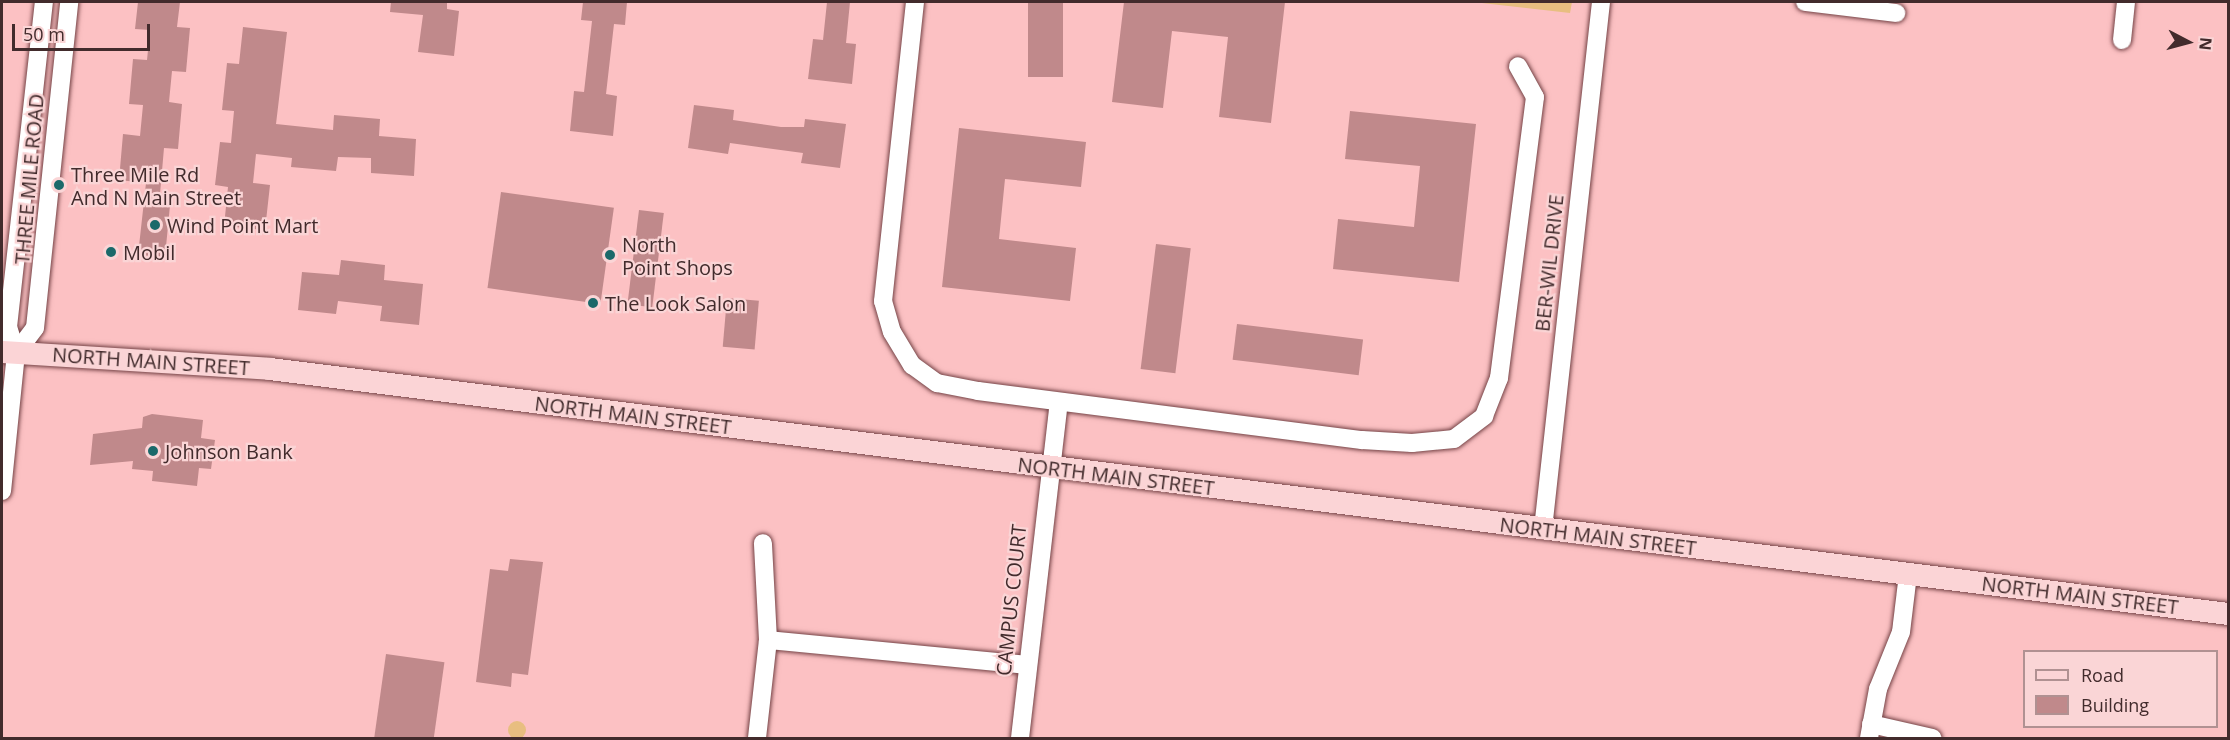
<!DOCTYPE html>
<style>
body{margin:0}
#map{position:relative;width:2230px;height:740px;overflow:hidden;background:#fcc1c3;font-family:"Open Sans",sans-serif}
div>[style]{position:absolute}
.green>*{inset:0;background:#e8be80}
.round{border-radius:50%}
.building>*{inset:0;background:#c0898b;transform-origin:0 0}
.roads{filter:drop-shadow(0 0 2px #754346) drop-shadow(0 0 2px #754346)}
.minor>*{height:18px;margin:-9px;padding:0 9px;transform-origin:9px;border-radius:9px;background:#fff}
.major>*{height:22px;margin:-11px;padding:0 11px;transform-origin:11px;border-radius:11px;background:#fbd4d6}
.dots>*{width:16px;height:16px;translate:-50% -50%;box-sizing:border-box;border:3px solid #fad5d6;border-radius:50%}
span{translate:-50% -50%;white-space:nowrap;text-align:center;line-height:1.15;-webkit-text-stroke:4.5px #fad5d6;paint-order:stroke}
.poi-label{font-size:20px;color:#422b2c}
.left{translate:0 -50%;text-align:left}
.street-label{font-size:20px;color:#422b2c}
.frame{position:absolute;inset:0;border:3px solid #422b2c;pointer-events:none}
.legend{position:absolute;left:2023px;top:650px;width:195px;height:78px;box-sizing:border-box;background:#fad5d6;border:2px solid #b09192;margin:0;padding:8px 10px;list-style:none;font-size:18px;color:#422b2c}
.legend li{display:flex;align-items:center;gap:12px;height:30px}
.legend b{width:30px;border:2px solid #b09192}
.north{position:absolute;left:2158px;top:12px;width:60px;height:60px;-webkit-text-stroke:4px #fad5d6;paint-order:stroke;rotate:96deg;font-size:16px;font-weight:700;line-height:24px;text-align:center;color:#422b2c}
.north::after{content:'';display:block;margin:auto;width:21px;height:27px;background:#422b2c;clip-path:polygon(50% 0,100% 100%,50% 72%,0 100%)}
.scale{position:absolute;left:12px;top:24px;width:138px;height:27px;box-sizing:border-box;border:3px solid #422b2c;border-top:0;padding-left:8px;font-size:18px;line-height:21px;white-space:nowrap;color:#422b2c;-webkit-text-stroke:4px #fad5d6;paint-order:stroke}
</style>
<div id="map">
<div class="green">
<i style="clip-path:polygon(1473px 2px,1572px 2px,1570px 13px)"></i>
<i class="round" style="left:508px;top:721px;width:18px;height:18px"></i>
</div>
<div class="building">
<i style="clip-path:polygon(138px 2px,180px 2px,177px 27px,190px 28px,186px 72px,172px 71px,169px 102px,182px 104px,178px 149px,164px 148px,160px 194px,171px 195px,165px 257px,138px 255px,146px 183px,119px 180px,123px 134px,140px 136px,143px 105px,129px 104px,133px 59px,147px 60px,150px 30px,135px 29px)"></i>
<i style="clip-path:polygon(391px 2px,447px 2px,447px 9px,459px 11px,454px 56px,418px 52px,423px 15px,390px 12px)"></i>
<i style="clip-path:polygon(583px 2px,627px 2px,625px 25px,614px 24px,606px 94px,617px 96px,613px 136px,570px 131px,574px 91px,584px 92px,592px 21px,581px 20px)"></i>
<i style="clip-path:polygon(827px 2px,850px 2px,846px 43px,856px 44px,852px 84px,808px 79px,813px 39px,823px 40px)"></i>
<i style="left:1028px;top:2px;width:35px;height:75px"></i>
<i style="clip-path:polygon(1124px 2px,1285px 2px,1271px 123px,1219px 117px,1228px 37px,1172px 31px,1163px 108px,1112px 102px)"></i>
<i style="clip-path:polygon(243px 27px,287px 32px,276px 124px,333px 130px,334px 115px,380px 119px,379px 136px,416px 139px,414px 176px,371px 173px,371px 158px,338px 157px,336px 171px,291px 167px,292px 158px,256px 154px,253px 183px,270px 185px,265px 230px,224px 226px,228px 187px,215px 185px,220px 142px,231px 143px,234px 111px,222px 110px,227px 63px,239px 64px)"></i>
<i style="clip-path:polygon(694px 105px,734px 110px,733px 120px,781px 127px,804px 127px,805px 119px,846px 124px,840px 168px,801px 163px,803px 153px,730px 143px,728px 154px,688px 148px)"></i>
<i style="clip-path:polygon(1350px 111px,1476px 124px,1459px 282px,1333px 269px,1338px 219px,1414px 227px,1420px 166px,1345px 159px)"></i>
<i style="clip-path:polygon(959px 128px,1086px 142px,1081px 187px,1005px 179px,999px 239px,1076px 248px,1070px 301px,942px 287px)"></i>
<i style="left:501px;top:192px;width:114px;height:97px;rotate:8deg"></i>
<i style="left:639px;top:210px;width:25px;height:95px;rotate:7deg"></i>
<i style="left:1156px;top:244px;width:35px;height:126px;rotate:7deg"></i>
<i style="clip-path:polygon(341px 260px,385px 265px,384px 280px,423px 284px,419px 325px,380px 321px,382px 306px,338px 301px,336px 314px,298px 310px,302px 272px,339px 275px)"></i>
<i style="left:727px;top:298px;width:32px;height:49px;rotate:5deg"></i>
<i style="left:1237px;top:324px;width:127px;height:36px;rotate:7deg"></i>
<i style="clip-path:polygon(152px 414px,203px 420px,201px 438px,215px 440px,211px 469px,199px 468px,197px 486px,152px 481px,153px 471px,132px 469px,133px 461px,90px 465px,93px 434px,142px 428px,143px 417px)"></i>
<i style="clip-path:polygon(510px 559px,543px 562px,528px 675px,512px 673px,511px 687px,476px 682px,490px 569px,508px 571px)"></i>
<i style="left:386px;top:654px;width:59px;height:85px;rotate:8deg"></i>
</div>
<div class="roads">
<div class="minor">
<i style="left:915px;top:2px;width:301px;rotate:96.1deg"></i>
<i style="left:883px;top:301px;width:32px;rotate:74deg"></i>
<i style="left:892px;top:332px;width:39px;rotate:59deg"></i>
<i style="left:912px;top:365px;width:31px;rotate:36deg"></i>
<i style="left:937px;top:383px;width:42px;rotate:11deg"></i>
<i style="left:978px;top:391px;width:387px;rotate:7.3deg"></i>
<i style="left:1362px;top:440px;width:50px;rotate:3.4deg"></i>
<i style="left:1412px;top:443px;width:42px;rotate:-5.4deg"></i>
<i style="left:1454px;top:439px;width:38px;rotate:-37deg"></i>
<i style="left:1484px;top:416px;width:41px;rotate:-68.5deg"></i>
<i style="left:1499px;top:378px;width:283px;rotate:-82.7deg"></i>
<i style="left:1535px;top:97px;width:35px;rotate:-119deg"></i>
<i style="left:1805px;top:2px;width:92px;rotate:6.9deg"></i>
<i style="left:2122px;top:40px;width:38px;rotate:-84deg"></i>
<i style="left:16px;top:353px;width:31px;rotate:-53deg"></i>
<i style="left:35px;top:328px;width:328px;rotate:-84deg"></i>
<i style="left:2px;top:491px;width:139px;rotate:-84.2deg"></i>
<i style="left:16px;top:353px;width:27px;rotate:-107deg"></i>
<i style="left:8px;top:327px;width:327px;rotate:-83.7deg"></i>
<i style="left:1543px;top:529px;width:530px;rotate:-83.72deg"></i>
<i style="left:768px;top:640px;width:260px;rotate:5.5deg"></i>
<i style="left:1871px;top:724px;width:63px;rotate:12.9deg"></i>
<i style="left:757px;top:738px;width:99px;rotate:-83.6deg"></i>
<i style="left:768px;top:640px;width:97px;rotate:-93deg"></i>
<i style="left:1020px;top:738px;width:338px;rotate:-83.4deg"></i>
<i style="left:1869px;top:738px;width:50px;rotate:-79.6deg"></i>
<i style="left:1878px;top:689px;width:61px;rotate:-68deg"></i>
<i style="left:1901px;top:632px;width:58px;rotate:-83.1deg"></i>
</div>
<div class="major">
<i style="left:2px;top:352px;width:269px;rotate:3.6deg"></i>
<i style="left:270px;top:369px;width:1973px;rotate:7.13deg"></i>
</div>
</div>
<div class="dots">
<i style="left:59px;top:185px;background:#1b696a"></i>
<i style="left:155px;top:225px;background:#1b696a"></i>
<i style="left:111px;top:252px;background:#1b696a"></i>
<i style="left:610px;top:255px;background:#1b696a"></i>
<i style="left:593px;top:303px;background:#1b696a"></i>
<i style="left:153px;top:451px;background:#1b696a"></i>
</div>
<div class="poi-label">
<span class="left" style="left:71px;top:186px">Three Mile Rd<br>And N Main Street</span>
<span class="left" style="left:167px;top:225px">Wind Point Mart</span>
<span class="left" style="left:622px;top:256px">North<br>Point Shops</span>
<span class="left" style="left:123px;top:252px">Mobil</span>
<span class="left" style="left:605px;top:303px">The Look Salon</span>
<span class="left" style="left:165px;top:451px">Johnson Bank</span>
</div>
<div class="street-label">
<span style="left:29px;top:179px;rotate:-85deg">THREE MILE ROAD</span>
<span style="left:1549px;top:263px;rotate:-84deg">BER-WIL DRIVE</span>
<span style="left:151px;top:361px;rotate:4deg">NORTH MAIN STREET</span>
<span style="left:633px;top:415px;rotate:7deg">NORTH MAIN STREET</span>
<span style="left:1116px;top:476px;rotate:7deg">NORTH MAIN STREET</span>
<span style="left:1598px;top:536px;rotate:7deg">NORTH MAIN STREET</span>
<span style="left:2080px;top:595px;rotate:7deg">NORTH MAIN STREET</span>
<span style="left:1011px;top:600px;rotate:-84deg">CAMPUS COURT</span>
</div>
<div class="frame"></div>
<ul class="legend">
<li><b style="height:8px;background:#fbd4d6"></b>Road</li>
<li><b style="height:16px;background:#c0898b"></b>Building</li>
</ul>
<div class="north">N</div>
<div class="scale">50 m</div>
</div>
